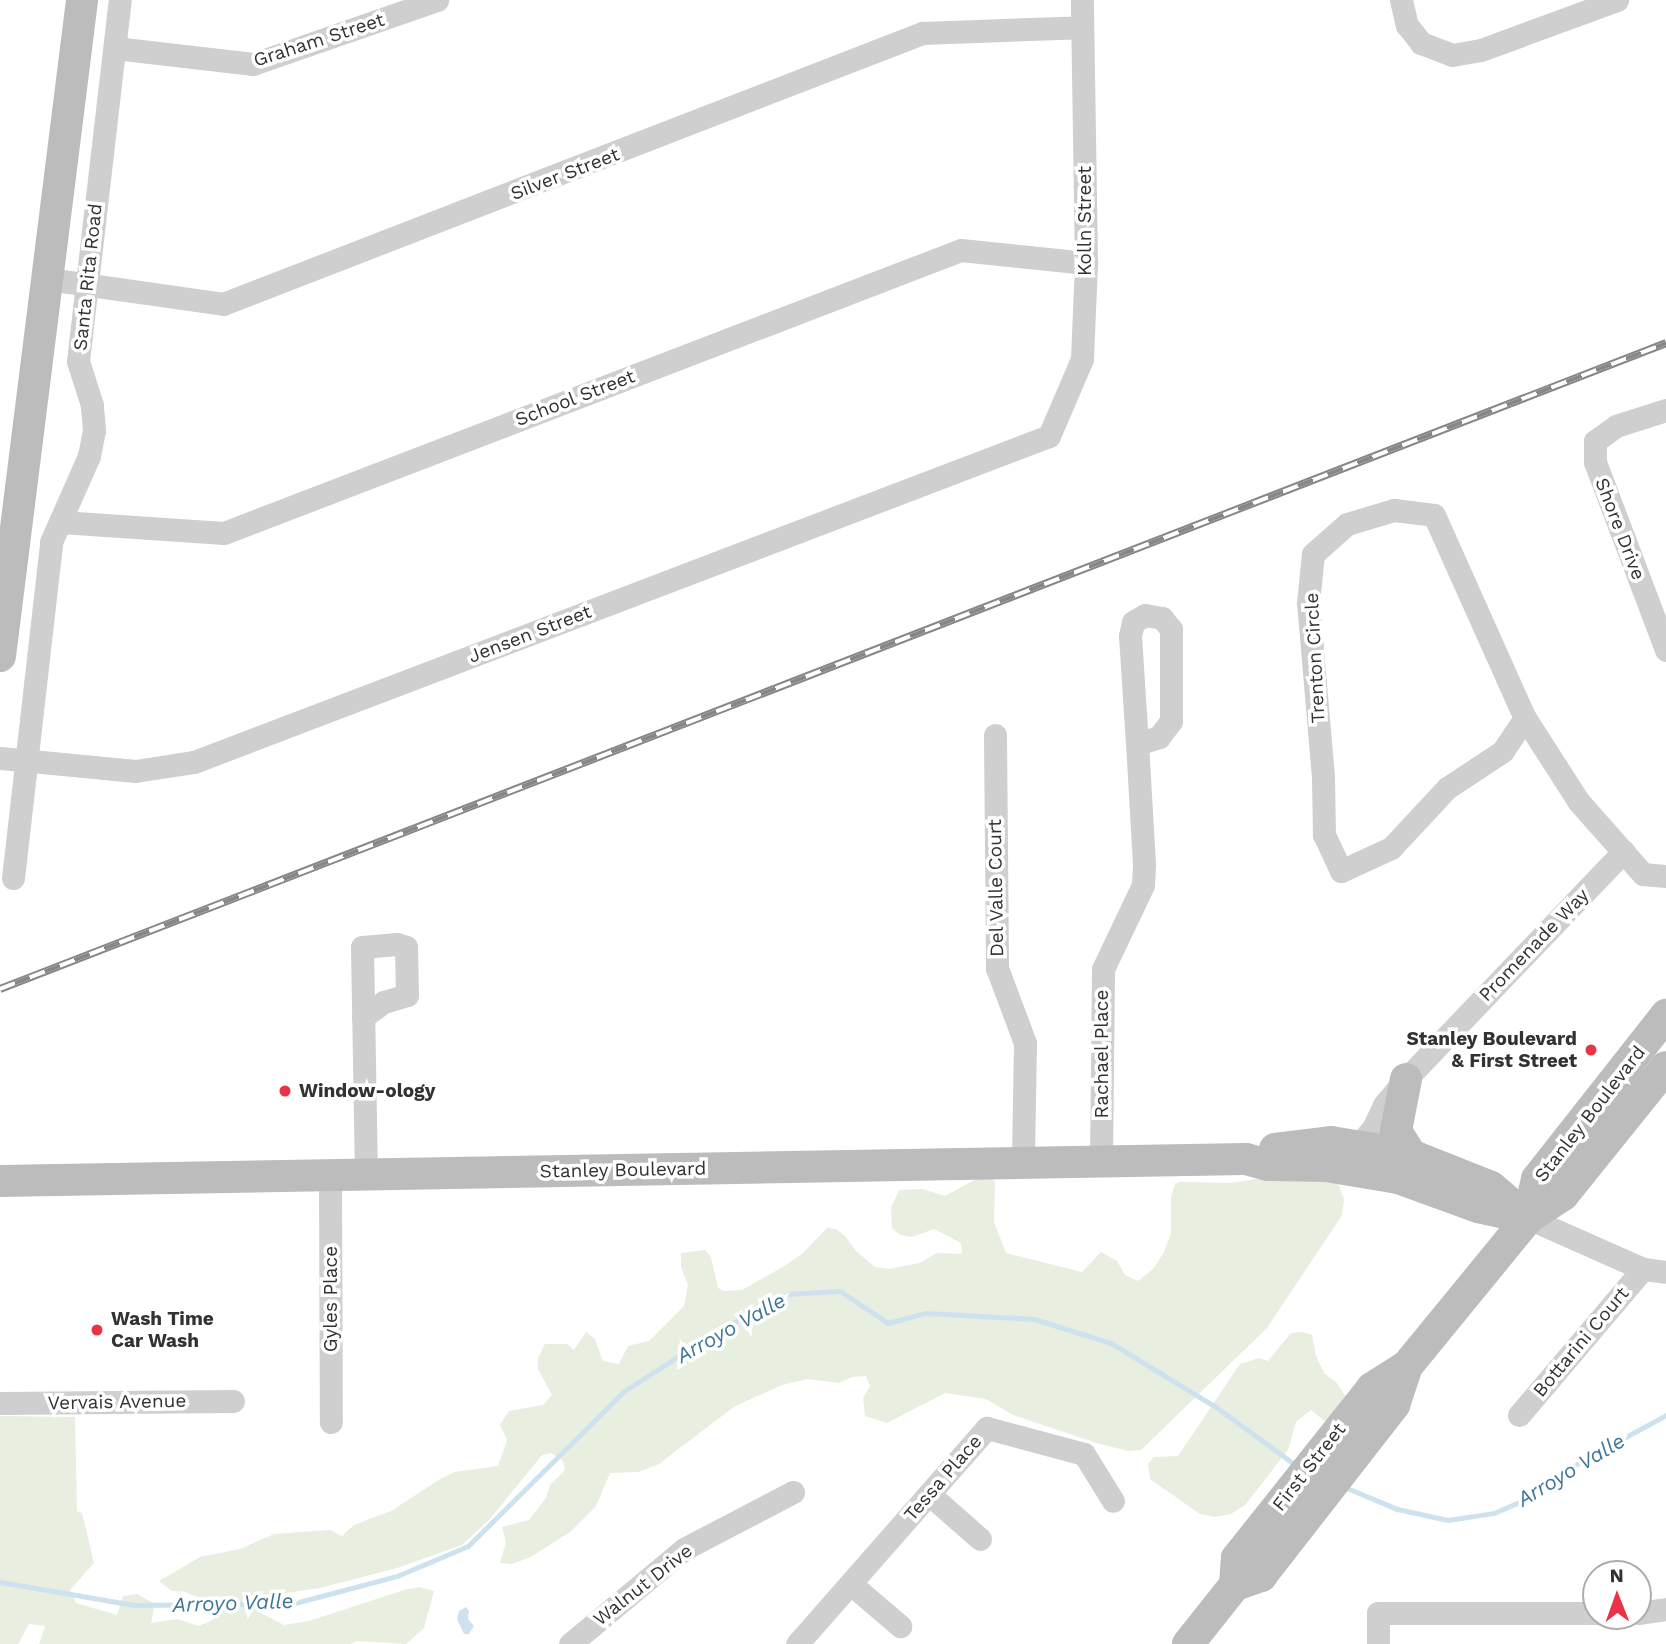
<!DOCTYPE html>
<style>
body{margin:0}
#map{position:relative;width:1666px;height:1644px;overflow:hidden;background:#fff;font-family:"Work Sans",sans-serif}
div>[style]{position:absolute}
.green>*{inset:0;background:#e8eee0}
.water>*{inset:0;background:#cde2ee}
.stream>*{height:5px;margin:-2.5px;padding:0 2.5px;transform-origin:2.5px;border-radius:2.5px;background:#cde2ee}
.street>*{height:23px;margin:-11.5px;padding:0 11.5px;transform-origin:11.5px;border-radius:11.5px;background:#cfcfcf}
.secondary>*{height:32px;margin:-16px;padding:0 16px;transform-origin:16px;border-radius:16px;background:#bcbcbc}
.rail>*{height:8px;margin-top:-4px;transform-origin:0;background:repeating-linear-gradient(90deg,#fff 0 16px,#878787 0 32px);box-sizing:border-box;border-block:2px solid #878787}
.dots>*{width:19px;height:19px;translate:-50% -50%;box-sizing:border-box;border:4px solid #fff;border-radius:50%}
span{translate:-50% -50%;white-space:nowrap;text-align:center;line-height:1.15;-webkit-text-stroke:7px #fff;paint-order:stroke}
.street-label{font-size:19px;color:#323232}
.poi-label{font-size:19px;color:#323232;font-weight:700}
.right{translate:-100% -50%;text-align:right}
.left{translate:0 -50%;text-align:left}
.water-label{font-size:21px;color:#3d7697;font-style:italic}
.north{position:absolute;left:1582px;top:1560px;width:70px;height:70px;box-sizing:border-box;background:#fff;border:2px solid #adadad;border-radius:50%;rotate:359deg;font-size:19px;font-weight:700;line-height:28px;text-align:center;color:#323232}
.north::after{content:'';display:block;margin:auto;width:24px;height:32px;background:#e83446;clip-path:polygon(50% 0,100% 100%,50% 72%,0 100%)}
</style>
<div id="map">
<div class="green">
<i style="clip-path:polygon(987px 1173px,995px 1182px,994px 1222px,1006px 1253px,1082px 1272px,1101px 1252px,1117px 1261px,1125px 1275px,1138px 1281px,1154px 1268px,1164px 1252px,1171px 1233px,1171px 1197px,1175px 1184px,1180px 1182px,1231px 1183px,1287px 1174px,1326px 1179px,1339px 1185px,1344px 1199px,1342px 1215px,1329px 1235px,1267px 1328px,1141px 1450px,1128px 1451px,1100px 1444px,1013px 1415px,986px 1399px,945px 1393px,887px 1423px,865px 1416px,863px 1398px,870px 1386px,866px 1376px,852px 1377px,839px 1383px,807px 1379px,782px 1385px,735px 1406px,659px 1464px,638px 1472px,610px 1473px,596px 1506px,570px 1532px,531px 1557px,512px 1564px,500px 1563px,506px 1542px,502px 1527px,529px 1520px,546px 1498px,550px 1485px,565px 1470px,563px 1461px,551px 1453px,542px 1455px,490px 1519px,462px 1545px,397px 1568px,320px 1588px,265px 1596px,261px 1613px,284px 1625px,309px 1621px,404px 1590px,419px 1587px,434px 1591px,424px 1628px,406px 1644px,357px 1641px,350px 1644px,39px 1644px,45px 1626px,29px 1624px,18px 1644px,0 1644px,0 1416px,75px 1417px,77px 1511px,82px 1513px,94px 1563px,70px 1590px,76px 1603px,117px 1615px,123px 1596px,137px 1594px,155px 1604px,151px 1623px,177px 1619px,199px 1626px,213px 1620px,218px 1613px,218px 1605px,185px 1592px,172px 1591px,159px 1581px,200px 1557px,240px 1549px,274px 1534px,330px 1530px,342px 1536px,354px 1525px,391px 1511px,442px 1478px,455px 1472px,498px 1466px,507px 1440px,500px 1425px,509px 1411px,543px 1405px,552px 1395px,538px 1369px,538px 1358px,545px 1344px,567px 1344px,574px 1350px,586px 1332px,595px 1339px,603px 1361px,619px 1364px,628px 1346px,649px 1341px,684px 1306px,688px 1285px,681px 1267px,681px 1253px,705px 1250px,711px 1257px,718px 1288px,724px 1291px,742px 1290px,786px 1265px,802px 1254px,827px 1228px,836px 1229px,845px 1236px,856px 1251px,875px 1267px,889px 1269px,920px 1263px,937px 1253px,962px 1254px,961px 1243px,934px 1229px,912px 1237px,900px 1235px,892px 1228px,891px 1208px,899px 1190px,923px 1189px,945px 1196px)"></i>
<i style="clip-path:polygon(1303px 1332px,1312px 1335px,1316px 1356px,1324px 1373px,1337px 1383px,1350px 1403px,1327px 1423px,1311px 1410px,1296px 1422px,1288px 1450px,1245px 1505px,1231px 1514px,1215px 1517px,1200px 1514px,1150px 1479px,1148px 1464px,1154px 1457px,1178px 1456px,1240px 1364px,1259px 1358px,1268px 1361px,1291px 1333px)"></i>
</div>
<div class="water">
<i style="clip-path:polygon(466px 1607px,469px 1611px,468px 1619px,474px 1626px,469px 1634px,464px 1634px,457px 1619px,459px 1611px)"></i>
</div>
<div class="stream">
<i style="left:1342px;top:1486px;width:60px;rotate:22.7deg"></i>
<i style="left:1397px;top:1509px;width:52px;rotate:12.2deg"></i>
<i style="left:1448px;top:1520px;width:47px;rotate:-8.7deg"></i>
<i style="left:1494px;top:1513px;width:50px;rotate:-23.5deg"></i>
<i style="left:1540px;top:1493px;width:52px;rotate:-38deg"></i>
<i style="left:1581px;top:1461px;width:97px;rotate:-28.4deg"></i>
<i style="left:0;top:1582px;width:136px;rotate:9.7deg"></i>
<i style="left:134px;top:1605px;width:102px;rotate:-0.6deg"></i>
<i style="left:236px;top:1604px;width:55px"></i>
<i style="left:291px;top:1604px;width:110px;rotate:-14.8deg"></i>
<i style="left:397px;top:1576px;width:77px;rotate:-22.9deg"></i>
<i style="left:468px;top:1546px;width:220px;rotate:-44.8deg"></i>
<i style="left:624px;top:1391px;width:117px;rotate:-32.5deg"></i>
<i style="left:723px;top:1328px;width:73px;rotate:-27.6deg"></i>
<i style="left:788px;top:1294px;width:52px;rotate:-3.3deg"></i>
<i style="left:840px;top:1291px;width:58px;rotate:33.7deg"></i>
<i style="left:888px;top:1323px;width:39px;rotate:-15deg"></i>
<i style="left:926px;top:1313px;width:108px;rotate:3.2deg"></i>
<i style="left:1034px;top:1319px;width:81px;rotate:17.3deg"></i>
<i style="left:1111px;top:1343px;width:123px;rotate:31.4deg"></i>
<i style="left:1216px;top:1407px;width:102px;rotate:36.2deg"></i>
</div>
<div class="street">
<i style="left:1401px;top:0;width:26px;rotate:77deg"></i>
<i style="left:1407px;top:25px;width:23px;rotate:52deg"></i>
<i style="left:1421px;top:43px;width:33px;rotate:21deg"></i>
<i style="left:1452px;top:55px;width:29px;rotate:-10deg"></i>
<i style="left:1481px;top:50px;width:145px;rotate:-20.2deg"></i>
<i style="left:115px;top:48px;width:139px;rotate:6.6deg"></i>
<i style="left:253px;top:64px;width:195px;rotate:-19.2deg"></i>
<i style="left:48px;top:279px;width:177px;rotate:8.1deg"></i>
<i style="left:223px;top:304px;width:750px;rotate:-21.19deg"></i>
<i style="left:922px;top:33px;width:160px;rotate:-2.1deg"></i>
<i style="left:1666px;top:410px;width:52px;rotate:162.3deg"></i>
<i style="left:1616px;top:426px;width:26px;rotate:144deg"></i>
<i style="left:1595px;top:441px;width:21px;rotate:90deg"></i>
<i style="left:1595px;top:462px;width:201px;rotate:69.3deg"></i>
<i style="left:1394px;top:510px;width:40px;rotate:7.1deg"></i>
<i style="left:1434px;top:515px;width:222px;rotate:65.9deg"></i>
<i style="left:1525px;top:718px;width:40px;rotate:124deg"></i>
<i style="left:1503px;top:751px;width:67px;rotate:146.5deg"></i>
<i style="left:1447px;top:788px;width:82px;rotate:133deg"></i>
<i style="left:1391px;top:848px;width:55px;rotate:155.3deg"></i>
<i style="left:1341px;top:871px;width:40px;rotate:-115deg"></i>
<i style="left:1324px;top:835px;width:58px;rotate:-91deg"></i>
<i style="left:1323px;top:777px;width:175px;rotate:-94.9deg"></i>
<i style="left:1308px;top:603px;width:49px;rotate:-84.2deg"></i>
<i style="left:1313px;top:554px;width:45px;rotate:-41.4deg"></i>
<i style="left:1347px;top:524px;width:49px;rotate:-16.6deg"></i>
<i style="left:61px;top:522px;width:163px;rotate:3.9deg"></i>
<i style="left:224px;top:533px;width:789px;rotate:-21.01deg"></i>
<i style="left:961px;top:250px;width:126px;rotate:5.9deg"></i>
<i style="left:1525px;top:718px;width:100px;rotate:57.3deg"></i>
<i style="left:1579px;top:802px;width:96px;rotate:48.4deg"></i>
<i style="left:1643px;top:874px;width:23px;rotate:5deg"></i>
<i style="left:995px;top:735px;width:233px;rotate:89.5deg"></i>
<i style="left:997px;top:968px;width:80px;rotate:69.5deg"></i>
<i style="left:1025px;top:1043px;width:119px;rotate:91deg"></i>
<i style="left:0;top:758px;width:136px;rotate:5.5deg"></i>
<i style="left:135px;top:771px;width:60px;rotate:-8.7deg"></i>
<i style="left:194px;top:762px;width:915px;rotate:-20.87deg"></i>
<i style="left:1049px;top:436px;width:84px;rotate:-66.8deg"></i>
<i style="left:1082px;top:359px;width:96px;rotate:-87.6deg"></i>
<i style="left:1086px;top:263px;width:263px;rotate:-90.9deg"></i>
<i style="left:13px;top:878px;width:338px;rotate:-83.5deg"></i>
<i style="left:51px;top:542px;width:94px;rotate:-66.2deg"></i>
<i style="left:89px;top:456px;width:26px;rotate:-79deg"></i>
<i style="left:94px;top:430px;width:25px;rotate:-95deg"></i>
<i style="left:92px;top:405px;width:46px;rotate:-107.7deg"></i>
<i style="left:78px;top:361px;width:363px;rotate:-83.4deg"></i>
<i style="left:363px;top:1017px;width:26px;rotate:-36deg"></i>
<i style="left:384px;top:1002px;width:24px;rotate:-17deg"></i>
<i style="left:407px;top:995px;width:48px;rotate:-91.2deg"></i>
<i style="left:406px;top:947px;width:9px;rotate:-162deg"></i>
<i style="left:397px;top:944px;width:35px;rotate:175deg"></i>
<i style="left:362px;top:947px;width:228px;rotate:89deg"></i>
<i style="left:1358px;top:1146px;width:23px;rotate:-50deg"></i>
<i style="left:1373px;top:1128px;width:25px;rotate:-64deg"></i>
<i style="left:1384px;top:1105px;width:34px;rotate:-50deg"></i>
<i style="left:1406px;top:1079px;width:315px;rotate:-46.3deg"></i>
<i style="left:1101px;top:1162px;width:193px;rotate:-89.4deg"></i>
<i style="left:1103px;top:969px;width:93px;rotate:-64.5deg"></i>
<i style="left:1143px;top:885px;width:21px;rotate:-87deg"></i>
<i style="left:1144px;top:864px;width:120px;rotate:-93.3deg"></i>
<i style="left:1137px;top:744px;width:108px;rotate:-93.7deg"></i>
<i style="left:1130px;top:636px;width:14px;rotate:-78deg"></i>
<i style="left:1133px;top:622px;width:14px;rotate:-30deg"></i>
<i style="left:1145px;top:615px;width:17px;rotate:10deg"></i>
<i style="left:1162px;top:618px;width:14px;rotate:51deg"></i>
<i style="left:1171px;top:629px;width:92px;rotate:90deg"></i>
<i style="left:1171px;top:721px;width:20px;rotate:127deg"></i>
<i style="left:1159px;top:737px;width:23px;rotate:162deg"></i>
<i style="left:330px;top:1175px;width:247px;rotate:89.8deg"></i>
<i style="left:1528px;top:1218px;width:126px;rotate:23.9deg"></i>
<i style="left:1643px;top:1269px;width:23px;rotate:7deg"></i>
<i style="left:0;top:1403px;width:233px;rotate:-0.5deg"></i>
<i style="left:1519px;top:1415px;width:192px;rotate:-49.7deg"></i>
<i style="left:929px;top:1494px;width:68px;rotate:41.4deg"></i>
<i style="left:851px;top:1584px;width:65px;rotate:40.6deg"></i>
<i style="left:1638px;top:1613px;width:28px;rotate:-8deg"></i>
<i style="left:570px;top:1644px;width:148px;rotate:-39.8deg"></i>
<i style="left:684px;top:1549px;width:123px;rotate:-27.6deg"></i>
<i style="left:797px;top:1644px;width:288px;rotate:-48.7deg"></i>
<i style="left:987px;top:1428px;width:100px;rotate:15deg"></i>
<i style="left:1084px;top:1454px;width:55px;rotate:58.3deg"></i>
<i style="left:1378px;top:1644px;width:31px;rotate:-90deg"></i>
<i style="left:1378px;top:1613px;width:218px"></i>
</div>
<div class="secondary">
<i style="left:0;top:656px;width:661px;rotate:-82.87deg"></i>
<i style="left:1406px;top:1079px;width:53px;rotate:100.9deg"></i>
<i style="left:1396px;top:1131px;width:28px;rotate:58deg"></i>
<i style="left:1275px;top:1149px;width:56px;rotate:-7.1deg"></i>
<i style="left:1331px;top:1142px;width:81px;rotate:9.2deg"></i>
<i style="left:1411px;top:1155px;width:86px;rotate:21.8deg"></i>
<i style="left:1491px;top:1187px;width:43px;rotate:40.3deg"></i>
<i style="left:0;top:1181px;width:1246px;rotate:-1.01deg"></i>
<i style="left:1246px;top:1159px;width:23px;rotate:15deg"></i>
<i style="left:1268px;top:1165px;width:58px;rotate:1deg"></i>
<i style="left:1326px;top:1166px;width:73px;rotate:9.5deg"></i>
<i style="left:1398px;top:1178px;width:85px;rotate:19.9deg"></i>
<i style="left:1478px;top:1207px;width:51px;rotate:12.4deg"></i>
<i style="left:1528px;top:1218px;width:40px;rotate:-77deg"></i>
<i style="left:1537px;top:1179px;width:209px;rotate:-51.8deg"></i>
<i style="left:1235px;top:1585px;width:27px;rotate:-86deg"></i>
<i style="left:1237px;top:1558px;width:217px;rotate:-51.5deg"></i>
<i style="left:1372px;top:1388px;width:41px;rotate:-32.2deg"></i>
<i style="left:1407px;top:1366px;width:191px;rotate:-50.7deg"></i>
<i style="left:1528px;top:1218px;width:42px;rotate:-33.3deg"></i>
<i style="left:1563px;top:1195px;width:164px;rotate:-51.2deg"></i>
<i style="left:1188px;top:1644px;width:75px;rotate:-51.5deg"></i>
<i style="left:1235px;top:1585px;width:28px;rotate:-19deg"></i>
<i style="left:1261px;top:1576px;width:217px;rotate:-52.1deg"></i>
<i style="left:1394px;top:1405px;width:41px;rotate:-71.6deg"></i>
</div>
<div class="rail">
<i style="left:0;top:989px;width:1787px;rotate:-21.19deg"></i>
</div>
<div class="dots">
<i style="left:1591px;top:1050px;background:#e83446"></i>
<i style="left:285px;top:1091px;background:#e83446"></i>
<i style="left:97px;top:1330px;background:#e83446"></i>
</div>
<div class="street-label">
<span style="left:319px;top:40px;rotate:-18deg">Graham Street</span>
<span style="left:565px;top:174px;rotate:-21deg">Silver Street</span>
<span style="left:1085px;top:221px;rotate:-90deg">Kolln Street</span>
<span style="left:88px;top:277px;rotate:-84deg">Santa Rita Road</span>
<span style="left:575px;top:398px;rotate:-21deg">School Street</span>
<span style="left:1620px;top:529px;rotate:69deg">Shore Drive</span>
<span style="left:530px;top:634px;rotate:-21deg">Jensen Street</span>
<span style="left:1315px;top:658px;rotate:-93deg">Trenton Circle</span>
<span style="left:996px;top:888px;rotate:-91deg">Del Valle Court</span>
<span style="left:1534px;top:945px;rotate:-46deg">Promenade Way</span>
<span style="left:1102px;top:1054px;rotate:-90deg">Rachael Place</span>
<span style="left:1590px;top:1114px;rotate:-52deg">Stanley Boulevard</span>
<span style="left:623px;top:1170px;rotate:-1deg">Stanley Boulevard</span>
<span style="left:331px;top:1299px;rotate:-90deg">Gyles Place</span>
<span style="left:1581px;top:1342px;rotate:-50deg">Bottarini Court</span>
<span style="left:117px;top:1402px;rotate:-1deg">Vervais Avenue</span>
<span style="left:1309px;top:1467px;rotate:-52deg">First Street</span>
<span style="left:943px;top:1478px;rotate:-49deg">Tessa Place</span>
<span style="left:643px;top:1585px;rotate:-38deg">Walnut Drive</span>
</div>
<div class="poi-label">
<span class="right" style="left:1577px;top:1050px">Stanley Boulevard<br>&amp; First Street</span>
<span class="left" style="left:299px;top:1091px">Window-ology</span>
<span class="left" style="left:111px;top:1330px">Wash Time<br>Car Wash</span>
</div>
<div class="water-label">
<span style="left:731px;top:1328px;rotate:-29deg">Arroyo Valle</span>
<span style="left:1571px;top:1470px;rotate:-31deg">Arroyo Valle</span>
<span style="left:233px;top:1603px;rotate:-2deg">Arroyo Valle</span>
</div>
<div class="north">N</div>
</div>
